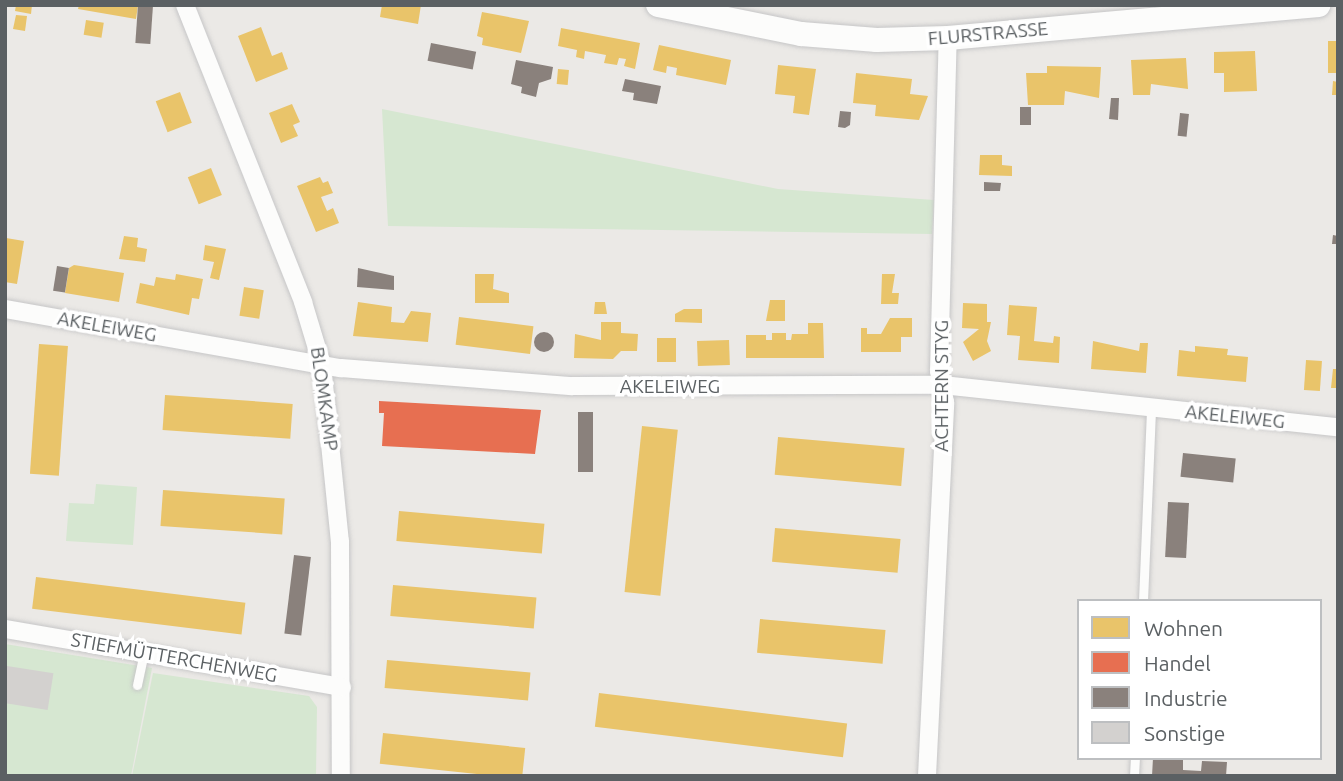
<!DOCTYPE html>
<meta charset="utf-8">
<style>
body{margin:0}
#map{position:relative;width:1343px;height:781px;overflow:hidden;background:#ebe9e6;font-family:Ubuntu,sans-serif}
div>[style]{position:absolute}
.green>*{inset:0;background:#d6e7d1}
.homes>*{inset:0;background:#e9c46a;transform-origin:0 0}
.shops>*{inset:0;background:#e76f51}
.industry>*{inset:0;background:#8a817c;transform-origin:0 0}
.round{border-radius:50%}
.building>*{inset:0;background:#d3d1cf;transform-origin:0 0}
.roads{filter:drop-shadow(0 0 2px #c6c6c7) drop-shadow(0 0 2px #c6c6c7)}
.lane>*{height:9px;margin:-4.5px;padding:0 4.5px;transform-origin:4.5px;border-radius:4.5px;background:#fcfcfb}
.street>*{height:18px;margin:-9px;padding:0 9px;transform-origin:9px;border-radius:9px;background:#fcfcfb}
.secondary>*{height:24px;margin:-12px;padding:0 12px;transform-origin:12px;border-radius:12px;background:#fcfcfb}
span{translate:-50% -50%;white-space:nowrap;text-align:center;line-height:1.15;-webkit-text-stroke:7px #fff;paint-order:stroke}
.street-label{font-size:19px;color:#5b6063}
.frame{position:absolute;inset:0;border:7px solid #5b6063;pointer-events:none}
.legend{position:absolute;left:1077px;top:599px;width:245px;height:161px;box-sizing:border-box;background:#fff;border:2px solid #bdbfc1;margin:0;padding:9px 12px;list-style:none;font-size:21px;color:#5b6063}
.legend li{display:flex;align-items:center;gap:14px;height:35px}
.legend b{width:35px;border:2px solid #bdbfc1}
</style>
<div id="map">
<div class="green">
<i style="clip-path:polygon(382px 109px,778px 189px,934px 200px,932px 234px,388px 226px)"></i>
<i style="clip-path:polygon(96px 484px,137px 487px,133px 545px,66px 541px,69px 503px,94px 504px)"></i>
<i style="clip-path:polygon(5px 644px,152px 668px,131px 776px,5px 776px)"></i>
<i style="clip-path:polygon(153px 673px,309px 696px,317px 707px,316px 776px,132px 776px)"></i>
</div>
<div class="homes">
<i style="clip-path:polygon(16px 5px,32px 5px,31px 14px,15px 11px)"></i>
<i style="clip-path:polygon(79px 5px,138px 5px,136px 19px,78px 9px)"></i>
<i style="clip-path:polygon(382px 5px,421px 5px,418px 24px,380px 17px)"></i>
<i style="clip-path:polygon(482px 12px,529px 21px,521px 53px,482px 45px,483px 38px,477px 36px)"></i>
<i style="clip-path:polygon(16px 15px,27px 16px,25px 31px,13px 29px)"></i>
<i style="left:86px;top:20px;width:18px;height:15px;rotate:9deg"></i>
<i style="clip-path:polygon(261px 27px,272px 56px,282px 52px,288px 69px,256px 82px,238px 36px)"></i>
<i style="clip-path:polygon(561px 28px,640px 43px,635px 69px,624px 66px,626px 59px,619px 58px,617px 65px,604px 63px,606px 55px,585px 51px,584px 59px,576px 57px,577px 50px,558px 46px)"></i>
<i style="left:1328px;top:41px;width:10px;height:32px"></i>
<i style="clip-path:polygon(659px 45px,731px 60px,726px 85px,676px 75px,677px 68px,667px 66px,666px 73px,653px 70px)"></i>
<i style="clip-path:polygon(1255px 51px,1257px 91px,1224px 92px,1224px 73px,1214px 73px,1214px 52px)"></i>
<i style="clip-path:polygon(1186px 58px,1188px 89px,1151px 84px,1150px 95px,1133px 95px,1131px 60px)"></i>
<i style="clip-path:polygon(778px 65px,816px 69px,809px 115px,793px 113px,795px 96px,775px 94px)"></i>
<i style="clip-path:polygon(1047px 66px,1101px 67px,1099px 98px,1065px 91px,1064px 105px,1028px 105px,1026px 73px,1047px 73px)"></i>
<i style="left:558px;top:69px;width:11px;height:15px;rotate:5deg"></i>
<i style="clip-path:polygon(856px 73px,912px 79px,910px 94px,928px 96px,919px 120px,875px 116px,876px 105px,853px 103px)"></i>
<i style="clip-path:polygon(1333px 81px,1338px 82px,1338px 95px,1332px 95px)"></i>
<i style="left:180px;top:92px;width:33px;height:26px;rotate:69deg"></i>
<i style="clip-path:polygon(292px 104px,300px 122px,293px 125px,298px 136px,281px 143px,269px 113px)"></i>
<i style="clip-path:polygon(980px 155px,1002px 155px,1002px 165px,1012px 166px,1012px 176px,979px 175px)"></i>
<i style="left:211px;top:168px;width:29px;height:25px;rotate:68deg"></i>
<i style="clip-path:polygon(320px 177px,323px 183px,328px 181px,333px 193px,321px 197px,327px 211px,333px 208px,339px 223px,316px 232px,297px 186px)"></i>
<i style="clip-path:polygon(124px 236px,138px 238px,137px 247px,147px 249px,145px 262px,119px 259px)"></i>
<i style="clip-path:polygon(6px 238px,24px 241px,17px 284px,5px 282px)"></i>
<i style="clip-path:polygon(205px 245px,226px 249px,219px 280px,210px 278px,214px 262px,203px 260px)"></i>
<i style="clip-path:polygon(74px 265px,124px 273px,119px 302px,65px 293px,69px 268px)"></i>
<i style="clip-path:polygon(176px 274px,203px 279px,199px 299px,192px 298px,189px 315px,136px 303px,140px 283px,154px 286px,156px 277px,175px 280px)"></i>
<i style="clip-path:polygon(475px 274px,494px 274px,493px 289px,509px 293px,509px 303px,475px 303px)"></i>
<i style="clip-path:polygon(882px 274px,895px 274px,892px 293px,899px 293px,898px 304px,881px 304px)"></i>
<i style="left:244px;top:287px;width:20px;height:29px;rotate:9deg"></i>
<i style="clip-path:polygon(770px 300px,785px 300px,785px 321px,766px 321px)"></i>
<i style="clip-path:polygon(358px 302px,392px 307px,391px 322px,404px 323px,411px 311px,431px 313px,428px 342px,353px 336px)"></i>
<i style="clip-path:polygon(595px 302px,605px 302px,607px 314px,594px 314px)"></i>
<i style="clip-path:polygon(963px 303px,987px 304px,987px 322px,991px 322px,987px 341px,991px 351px,973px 361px,963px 342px,979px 329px,962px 328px)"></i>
<i style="clip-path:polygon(1009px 305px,1037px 307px,1034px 341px,1053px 343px,1054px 336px,1060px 337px,1059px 363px,1018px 360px,1020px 336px,1007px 335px)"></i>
<i style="clip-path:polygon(684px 309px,702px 309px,702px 323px,675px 322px,675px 314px)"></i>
<i style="left:459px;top:317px;width:75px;height:28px;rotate:7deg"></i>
<i style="clip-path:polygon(890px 318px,912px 318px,912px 337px,901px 337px,901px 352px,861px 352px,861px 328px,867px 328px,867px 334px,881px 334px)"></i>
<i style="clip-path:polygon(601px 322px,621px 322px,621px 333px,638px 334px,637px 351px,621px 351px,613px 359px,574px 358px,575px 334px,601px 340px)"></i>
<i style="clip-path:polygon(808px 323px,823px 323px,824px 358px,746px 358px,746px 335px,766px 335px,766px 340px,772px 340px,772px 333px,786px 333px,786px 340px,791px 340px,792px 334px,808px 334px)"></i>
<i style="left:657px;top:338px;width:19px;height:24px"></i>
<i style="left:729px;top:340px;width:25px;height:32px;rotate:88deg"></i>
<i style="clip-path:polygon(1093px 341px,1139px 351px,1140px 343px,1148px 343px,1146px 373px,1091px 369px)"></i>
<i style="left:39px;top:344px;width:29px;height:130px;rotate:4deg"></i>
<i style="clip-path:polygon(1195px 346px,1228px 349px,1227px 355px,1248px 357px,1246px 382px,1177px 376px,1179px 350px,1195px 352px)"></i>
<i style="left:1306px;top:360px;width:16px;height:30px;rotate:4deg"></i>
<i style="clip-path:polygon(1333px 369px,1338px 369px,1338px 388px,1331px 388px)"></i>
<i style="left:165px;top:395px;width:128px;height:35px;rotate:4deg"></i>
<i style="left:642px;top:426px;width:36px;height:167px;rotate:6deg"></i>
<i style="left:778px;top:437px;width:127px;height:38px;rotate:5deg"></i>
<i style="left:163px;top:490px;width:122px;height:36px;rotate:4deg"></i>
<i style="left:399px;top:511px;width:146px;height:30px;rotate:5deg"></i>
<i style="left:775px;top:528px;width:126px;height:34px;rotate:5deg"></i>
<i style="left:36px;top:577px;width:211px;height:32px;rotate:7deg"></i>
<i style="left:393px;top:585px;width:144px;height:31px;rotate:5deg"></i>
<i style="left:760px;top:619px;width:126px;height:34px;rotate:5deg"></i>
<i style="left:387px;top:660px;width:144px;height:28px;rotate:5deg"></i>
<i style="left:599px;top:693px;width:250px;height:34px;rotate:7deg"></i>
<i style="left:383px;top:733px;width:143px;height:31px;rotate:6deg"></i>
</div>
<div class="shops">
<i style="clip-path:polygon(379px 401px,541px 410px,535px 454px,382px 446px,384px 413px,379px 413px)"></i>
</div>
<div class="industry">
<i style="left:138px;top:5px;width:15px;height:38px;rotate:4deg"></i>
<i style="left:431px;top:43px;width:46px;height:18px;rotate:11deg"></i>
<i style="clip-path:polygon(516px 60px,553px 67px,551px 79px,539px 83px,536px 97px,521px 93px,522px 87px,511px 84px)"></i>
<i style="clip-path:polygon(625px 79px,661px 86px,657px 104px,633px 100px,634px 93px,622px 91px)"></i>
<i style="clip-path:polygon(1111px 98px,1119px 98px,1118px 120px,1109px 119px)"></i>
<i style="left:1020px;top:107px;width:11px;height:18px"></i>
<i style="clip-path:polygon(840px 111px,851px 112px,850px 125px,845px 128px,838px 127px)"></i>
<i style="left:1180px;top:113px;width:9px;height:23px;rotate:6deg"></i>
<i style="clip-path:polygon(984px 182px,1001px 183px,1000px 191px,984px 191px)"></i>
<i style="clip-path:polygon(1333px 235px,1338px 236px,1338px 244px,1332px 244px)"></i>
<i style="left:57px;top:266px;width:12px;height:25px;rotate:9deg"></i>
<i style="clip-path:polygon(358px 268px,394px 276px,394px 290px,357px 287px)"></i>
<i class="round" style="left:534px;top:332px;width:20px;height:20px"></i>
<i style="left:578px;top:412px;width:15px;height:60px"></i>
<i style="left:1183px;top:453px;width:53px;height:24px;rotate:6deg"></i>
<i style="left:1168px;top:502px;width:21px;height:55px;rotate:3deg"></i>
<i style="left:294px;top:555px;width:17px;height:79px;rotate:7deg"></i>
<i style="clip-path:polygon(1153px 758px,1183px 758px,1183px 770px,1201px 771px,1202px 761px,1227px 762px,1226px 776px,1152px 776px)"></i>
</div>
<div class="building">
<i style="left:7px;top:666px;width:47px;height:37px;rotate:9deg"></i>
</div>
<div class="roads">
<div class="lane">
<i style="left:1143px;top:601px;width:192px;rotate:-87.6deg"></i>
<i style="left:137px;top:685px;width:33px;rotate:-78deg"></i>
<i style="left:1134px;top:776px;width:18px;rotate:-87deg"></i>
</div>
<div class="street">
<i style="left:185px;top:5px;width:320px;rotate:68.3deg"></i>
<i style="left:303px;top:302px;width:66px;rotate:73.2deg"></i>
<i style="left:322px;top:365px;width:177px;rotate:84.2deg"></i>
<i style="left:340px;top:541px;width:235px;rotate:89.8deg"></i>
<i style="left:5px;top:309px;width:341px;rotate:10deg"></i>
<i style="left:341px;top:368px;width:232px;rotate:4.5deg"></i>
<i style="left:572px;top:386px;width:370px;rotate:-0.2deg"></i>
<i style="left:942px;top:385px;width:398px;rotate:6.1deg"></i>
<i style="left:5px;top:629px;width:342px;rotate:9.8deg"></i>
<i style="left:927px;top:776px;width:374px;rotate:-87.2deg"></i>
<i style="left:945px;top:402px;width:32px;rotate:-101deg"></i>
<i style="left:939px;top:371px;width:333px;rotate:-88.5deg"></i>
</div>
<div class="secondary">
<i style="left:658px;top:5px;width:146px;rotate:11.5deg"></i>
<i style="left:801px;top:34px;width:76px;rotate:4.5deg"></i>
<i style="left:877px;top:40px;width:71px;rotate:-1.6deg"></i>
<i style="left:948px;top:38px;width:372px;rotate:-5.1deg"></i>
</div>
</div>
<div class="street-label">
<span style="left:988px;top:34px;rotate:-5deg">FLURSTRASSE</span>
<span style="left:107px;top:327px;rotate:10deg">AKELEIWEG</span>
<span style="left:942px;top:386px;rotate:-90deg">ACHTERN STYG</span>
<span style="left:670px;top:387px">AKELEIWEG</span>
<span style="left:324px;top:399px;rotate:82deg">BLOMKAMP</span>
<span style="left:1235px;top:417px;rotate:6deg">AKELEIWEG</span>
<span style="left:174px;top:658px;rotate:10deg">STIEFMÜTTERCHENWEG</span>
</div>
<div class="frame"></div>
<ul class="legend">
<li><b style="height:19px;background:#e9c46a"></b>Wohnen</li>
<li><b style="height:19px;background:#e76f51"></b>Handel</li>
<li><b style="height:19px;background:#8a817c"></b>Industrie</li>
<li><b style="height:19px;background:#d3d1cf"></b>Sonstige</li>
</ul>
</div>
